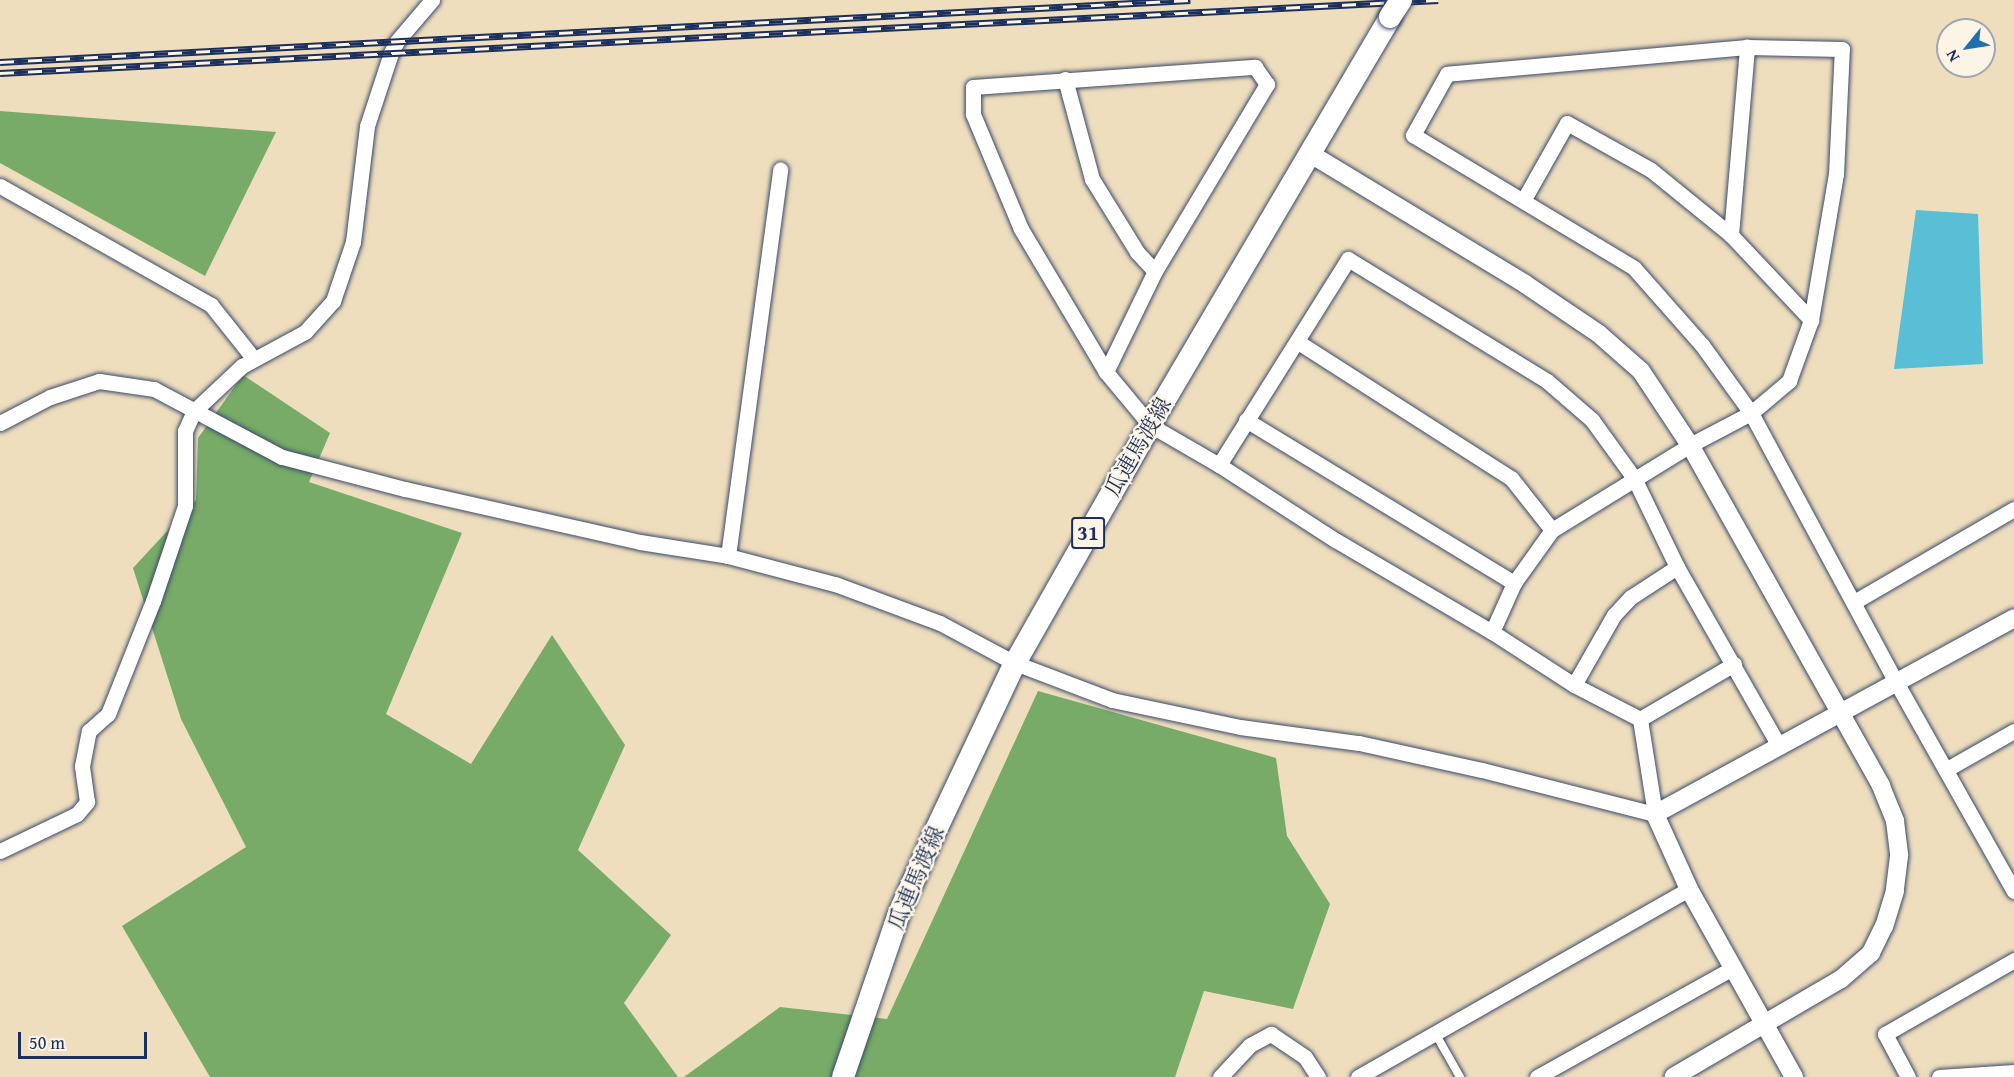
<!DOCTYPE html>
<meta charset="utf-8">
<style>
body{margin:0}
#map{position:relative;width:2014px;height:1077px;overflow:hidden;background:#eedebd;font-family:"Gentium Book Plus","Noto Serif JP",serif}
div>[style]{position:absolute}
.forest>*{inset:0;background:#77ab67}
.water>*{inset:0;background:#58bfd6}
.roads{filter:drop-shadow(0 0 2px #3b496c) drop-shadow(0 0 2px #3b496c)}
.service>*{height:8px;margin:-4px;padding:0 4px;transform-origin:4px;border-radius:4px;background:#fff}
.minor>*{height:15px;margin:-7.5px;padding:0 7.5px;transform-origin:7.5px;border-radius:7.5px;background:#fff}
.tertiary>*{height:18px;margin:-9px;padding:0 9px;transform-origin:9px;border-radius:9px;background:#fff}
.primary>*{height:22px;margin:-11px;padding:0 11px;transform-origin:11px;border-radius:11px;background:#fff}
.rail>*{height:7px;margin-top:-3.5px;transform-origin:0;background:repeating-linear-gradient(90deg,#fcf5e5 0 14px,#1b2f5e 0 28px);box-sizing:border-box;border-block:2px solid #1b2f5e}
.bridges{filter:drop-shadow(0 0 2px #3b496c) drop-shadow(0 0 2px #3b496c)}
.primary-bridge>*{height:22px;margin:-11px;padding:0 11px;transform-origin:11px;border-radius:11px;background:#fff}
span{translate:-50% -50%;white-space:nowrap;text-align:center;line-height:1.15;-webkit-text-stroke:4.5px #fcf5e5;paint-order:stroke}
.shield-label span{padding:2px 4px;background:#fcf5e5;border:2px solid;border-radius:4px;-webkit-text-stroke-width:0}
.shield-label{font-size:21px;color:#1b2f5e;font-weight:700}
.street-label{font-size:22px;color:#1b2f5e}
.north{position:absolute;left:1936px;top:18px;width:60px;height:60px;box-sizing:border-box;background:#fcf5e5;border:2px solid #a2a6af;border-radius:50%;rotate:240deg;font-size:16px;font-weight:700;line-height:24px;text-align:center;color:#1b2f5e}
.north::after{content:'';display:block;margin:auto;width:21px;height:27px;background:#1f6fb2;clip-path:polygon(50% 0,100% 100%,50% 72%,0 100%)}
.scale{position:absolute;left:18px;top:1032px;width:129px;height:27px;box-sizing:border-box;border:3px solid #1b2f5e;border-top:0;padding-left:8px;font-size:18px;line-height:21px;white-space:nowrap;color:#1b2f5e;-webkit-text-stroke:4px #fcf5e5;paint-order:stroke}
</style>
<div id="map">
<div class="forest">
<i style="clip-path:polygon(0 111px,276px 132px,205px 276px,0 163px)"></i>
<i style="clip-path:polygon(243px 375px,330px 433px,309px 482px,462px 533px,386px 714px,471px 764px,552px 635px,625px 745px,578px 850px,671px 935px,624px 1003px,678px 1077px,210px 1077px,122px 926px,246px 847px,181px 719px,133px 568px,196px 500px,198px 438px)"></i>
<i style="clip-path:polygon(1038px 691px,1276px 758px,1287px 836px,1330px 904px,1293px 1009px,1204px 991px,1175px 1077px,684px 1077px,780px 1007px,887px 1019px)"></i>
</div>
<div class="water">
<i style="clip-path:polygon(1916px 210px,1978px 214px,1983px 364px,1894px 369px)"></i>
</div>
<div class="roads">
<div class="service">
<i style="left:1435px;top:1033px;width:51px;rotate:60.4deg"></i>
</div>
<div class="minor">
<i style="left:1065px;top:79px;width:104px;rotate:74.9deg"></i>
<i style="left:1092px;top:179px;width:86px;rotate:58.3deg"></i>
<i style="left:1137px;top:252px;width:26px;rotate:47deg"></i>
<i style="left:0;top:186px;width:242px;rotate:29.4deg"></i>
<i style="left:211px;top:305px;width:69px;rotate:51.5deg"></i>
<i style="left:1524px;top:199px;width:87px;rotate:-60.5deg"></i>
<i style="left:1567px;top:123px;width:96px;rotate:29.2deg"></i>
<i style="left:1651px;top:170px;width:103px;rotate:39.1deg"></i>
<i style="left:1731px;top:235px;width:117px;rotate:46.7deg"></i>
<i style="left:1731px;top:235px;width:189px;rotate:-85.1deg"></i>
<i style="left:1298px;top:342px;width:253px;rotate:32.6deg"></i>
<i style="left:1511px;top:478px;width:66px;rotate:51.7deg"></i>
<i style="left:1246px;top:420px;width:314px;rotate:31.3deg"></i>
<i style="left:0;top:423px;width:56px;rotate:-27.5deg"></i>
<i style="left:50px;top:397px;width:52px;rotate:-18.1deg"></i>
<i style="left:99px;top:381px;width:56px;rotate:8.3deg"></i>
<i style="left:154px;top:389px;width:145px;rotate:28deg"></i>
<i style="left:282px;top:457px;width:127px;rotate:14.6deg"></i>
<i style="left:405px;top:489px;width:241px;rotate:12.7deg"></i>
<i style="left:640px;top:542px;width:89px;rotate:9deg"></i>
<i style="left:728px;top:556px;width:111px;rotate:14.7deg"></i>
<i style="left:835px;top:584px;width:112px;rotate:20.4deg"></i>
<i style="left:940px;top:623px;width:85px;rotate:28.1deg"></i>
<i style="left:1015px;top:663px;width:104px;rotate:20.9deg"></i>
<i style="left:1112px;top:700px;width:131px;rotate:11.9deg"></i>
<i style="left:1240px;top:727px;width:120px;rotate:7.7deg"></i>
<i style="left:1359px;top:743px;width:126px;rotate:12.4deg"></i>
<i style="left:1482px;top:770px;width:179px;rotate:14.3deg"></i>
<i style="left:1655px;top:814px;width:96px;rotate:-99deg"></i>
<i style="left:1640px;top:719px;width:74px;rotate:-152.7deg"></i>
<i style="left:1574px;top:685px;width:98px;rotate:-147.1deg"></i>
<i style="left:1492px;top:632px;width:182px;rotate:-149.6deg"></i>
<i style="left:1335px;top:540px;width:138px;rotate:-147.1deg"></i>
<i style="left:1219px;top:465px;width:80px;rotate:-149.9deg"></i>
<i style="left:1150px;top:425px;width:69px;rotate:-129.7deg"></i>
<i style="left:1106px;top:372px;width:166px;rotate:-120.7deg"></i>
<i style="left:1021px;top:229px;width:125px;rotate:-112.7deg"></i>
<i style="left:973px;top:114px;width:27px;rotate:-90deg"></i>
<i style="left:973px;top:87px;width:283px;rotate:-4.1deg"></i>
<i style="left:1255px;top:67px;width:21px;rotate:55deg"></i>
<i style="left:1267px;top:84px;width:218px;rotate:120.9deg"></i>
<i style="left:1155px;top:271px;width:112px;rotate:115.9deg"></i>
<i style="left:1219px;top:465px;width:243px;rotate:-57.9deg"></i>
<i style="left:1348px;top:259px;width:233px;rotate:31.5deg"></i>
<i style="left:1547px;top:381px;width:60px;rotate:40.9deg"></i>
<i style="left:1592px;top:420px;width:72px;rotate:54.1deg"></i>
<i style="left:1634px;top:478px;width:99px;rotate:64.2deg"></i>
<i style="left:1677px;top:567px;width:206px;rotate:60.3deg"></i>
<i style="left:728px;top:556px;width:390px;rotate:-82.3deg"></i>
<i style="left:1854px;top:602px;width:185px;rotate:-30.2deg"></i>
<i style="left:1492px;top:632px;width:54px;rotate:-65.8deg"></i>
<i style="left:1514px;top:583px;width:65px;rotate:-54.4deg"></i>
<i style="left:1552px;top:530px;width:162px;rotate:-31.6deg"></i>
<i style="left:1690px;top:445px;width:69px;rotate:-27.7deg"></i>
<i style="left:1751px;top:413px;width:50px;rotate:-40.1deg"></i>
<i style="left:1789px;top:381px;width:65px;rotate:-70.2deg"></i>
<i style="left:1811px;top:320px;width:148px;rotate:-80.3deg"></i>
<i style="left:1836px;top:174px;width:125px;rotate:-87.3deg"></i>
<i style="left:1842px;top:49px;width:95px;rotate:-178.8deg"></i>
<i style="left:1747px;top:47px;width:301px;rotate:174.9deg"></i>
<i style="left:1447px;top:74px;width:70px;rotate:119.1deg"></i>
<i style="left:1413px;top:135px;width:258px;rotate:31deg"></i>
<i style="left:1634px;top:268px;width:103px;rotate:48.6deg"></i>
<i style="left:1702px;top:345px;width:84px;rotate:54.2deg"></i>
<i style="left:1751px;top:413px;width:306px;rotate:61.7deg"></i>
<i style="left:1896px;top:682px;width:240px;rotate:60.6deg"></i>
<i style="left:1574px;top:685px;width:81px;rotate:-60.3deg"></i>
<i style="left:1614px;top:615px;width:25px;rotate:-47deg"></i>
<i style="left:1631px;top:597px;width:55px;rotate:-33.1deg"></i>
<i style="left:1640px;top:719px;width:109px;rotate:-30.3deg"></i>
<i style="left:1947px;top:769px;width:77px;rotate:-29.6deg"></i>
<i style="left:0;top:851px;width:85px;rotate:-25.7deg"></i>
<i style="left:77px;top:814px;width:16px;rotate:-50deg"></i>
<i style="left:87px;top:802px;width:36px;rotate:-98deg"></i>
<i style="left:82px;top:766px;width:36px;rotate:-79deg"></i>
<i style="left:89px;top:731px;width:25px;rotate:-42deg"></i>
<i style="left:108px;top:714px;width:122px;rotate:-68.3deg"></i>
<i style="left:153px;top:601px;width:100px;rotate:-71.4deg"></i>
<i style="left:185px;top:506px;width:75px;rotate:-90deg"></i>
<i style="left:185px;top:431px;width:22px;rotate:-66deg"></i>
<i style="left:194px;top:411px;width:66px;rotate:-43.2deg"></i>
<i style="left:242px;top:366px;width:72px;rotate:-28.4deg"></i>
<i style="left:305px;top:332px;width:42px;rotate:-47.9deg"></i>
<i style="left:333px;top:301px;width:62px;rotate:-71.3deg"></i>
<i style="left:353px;top:242px;width:117px;rotate:-83.1deg"></i>
<i style="left:367px;top:126px;width:77px;rotate:-71.8deg"></i>
<i style="left:391px;top:53px;width:13px;rotate:-63deg"></i>
<i style="left:397px;top:41px;width:54px;rotate:-49.5deg"></i>
<i style="left:1220px;top:1077px;width:44px;rotate:-46.8deg"></i>
<i style="left:1250px;top:1045px;width:24px;rotate:-28deg"></i>
<i style="left:1271px;top:1034px;width:41px;rotate:34.1deg"></i>
<i style="left:1305px;top:1057px;width:24px;rotate:57deg"></i>
<i style="left:1358px;top:1077px;width:381px;rotate:-29.6deg"></i>
<i style="left:1537px;top:1077px;width:224px;rotate:-29.1deg"></i>
<i style="left:1908px;top:1077px;width:49px;rotate:-118.1deg"></i>
<i style="left:1885px;top:1034px;width:149px;rotate:-29.8deg"></i>
<i style="left:1939px;top:1077px;width:75px;rotate:-3.8deg"></i>
</div>
<div class="tertiary">
<i style="left:1309px;top:153px;width:253px;rotate:31.2deg"></i>
<i style="left:1525px;top:284px;width:89px;rotate:34deg"></i>
<i style="left:1599px;top:334px;width:56px;rotate:41.4deg"></i>
<i style="left:1641px;top:371px;width:89px;rotate:56.5deg"></i>
<i style="left:1690px;top:445px;width:391px;rotate:60.7deg"></i>
<i style="left:1881px;top:786px;width:38px;rotate:68deg"></i>
<i style="left:1895px;top:821px;width:35px;rotate:83deg"></i>
<i style="left:1899px;top:856px;width:35px;rotate:97deg"></i>
<i style="left:1895px;top:891px;width:37px;rotate:107deg"></i>
<i style="left:1884px;top:926px;width:30px;rotate:116deg"></i>
<i style="left:1871px;top:953px;width:40px;rotate:139deg"></i>
<i style="left:1841px;top:979px;width:194px;rotate:149.7deg"></i>
<i style="left:1794px;top:1077px;width:215px;rotate:-119.2deg"></i>
<i style="left:1689px;top:889px;width:82px;rotate:-114.4deg"></i>
<i style="left:1655px;top:814px;width:409px;rotate:-28.6deg"></i>
</div>
<div class="primary">
<i style="left:843px;top:1077px;width:170px;rotate:-71.1deg"></i>
<i style="left:898px;top:916px;width:90px;rotate:-66.3deg"></i>
<i style="left:934px;top:834px;width:189px;rotate:-64.7deg"></i>
<i style="left:1015px;top:663px;width:274px;rotate:-60.4deg"></i>
<i style="left:1150px;top:425px;width:473px;rotate:-59.5deg"></i>
</div>
</div>
<div class="rail">
<i style="left:0;top:62px;width:1192px;rotate:-2.98deg"></i>
<i style="left:0;top:73px;width:1440px;rotate:-2.91deg"></i>
</div>
<div class="bridges">
<div class="primary-bridge">
<i style="left:1390px;top:17px;width:20px;rotate:-57deg"></i>
</div>
</div>
<div class="shield-label">
<span style="left:1088px;top:533px">31</span>
</div>
<div class="street-label">
<span style="left:1138px;top:447px;rotate:-60deg">瓜連馬渡線</span>
<span style="left:916px;top:878px;rotate:-67deg">瓜連馬渡線</span>
</div>
<div class="north">N</div>
<div class="scale">50 m</div>
</div>
